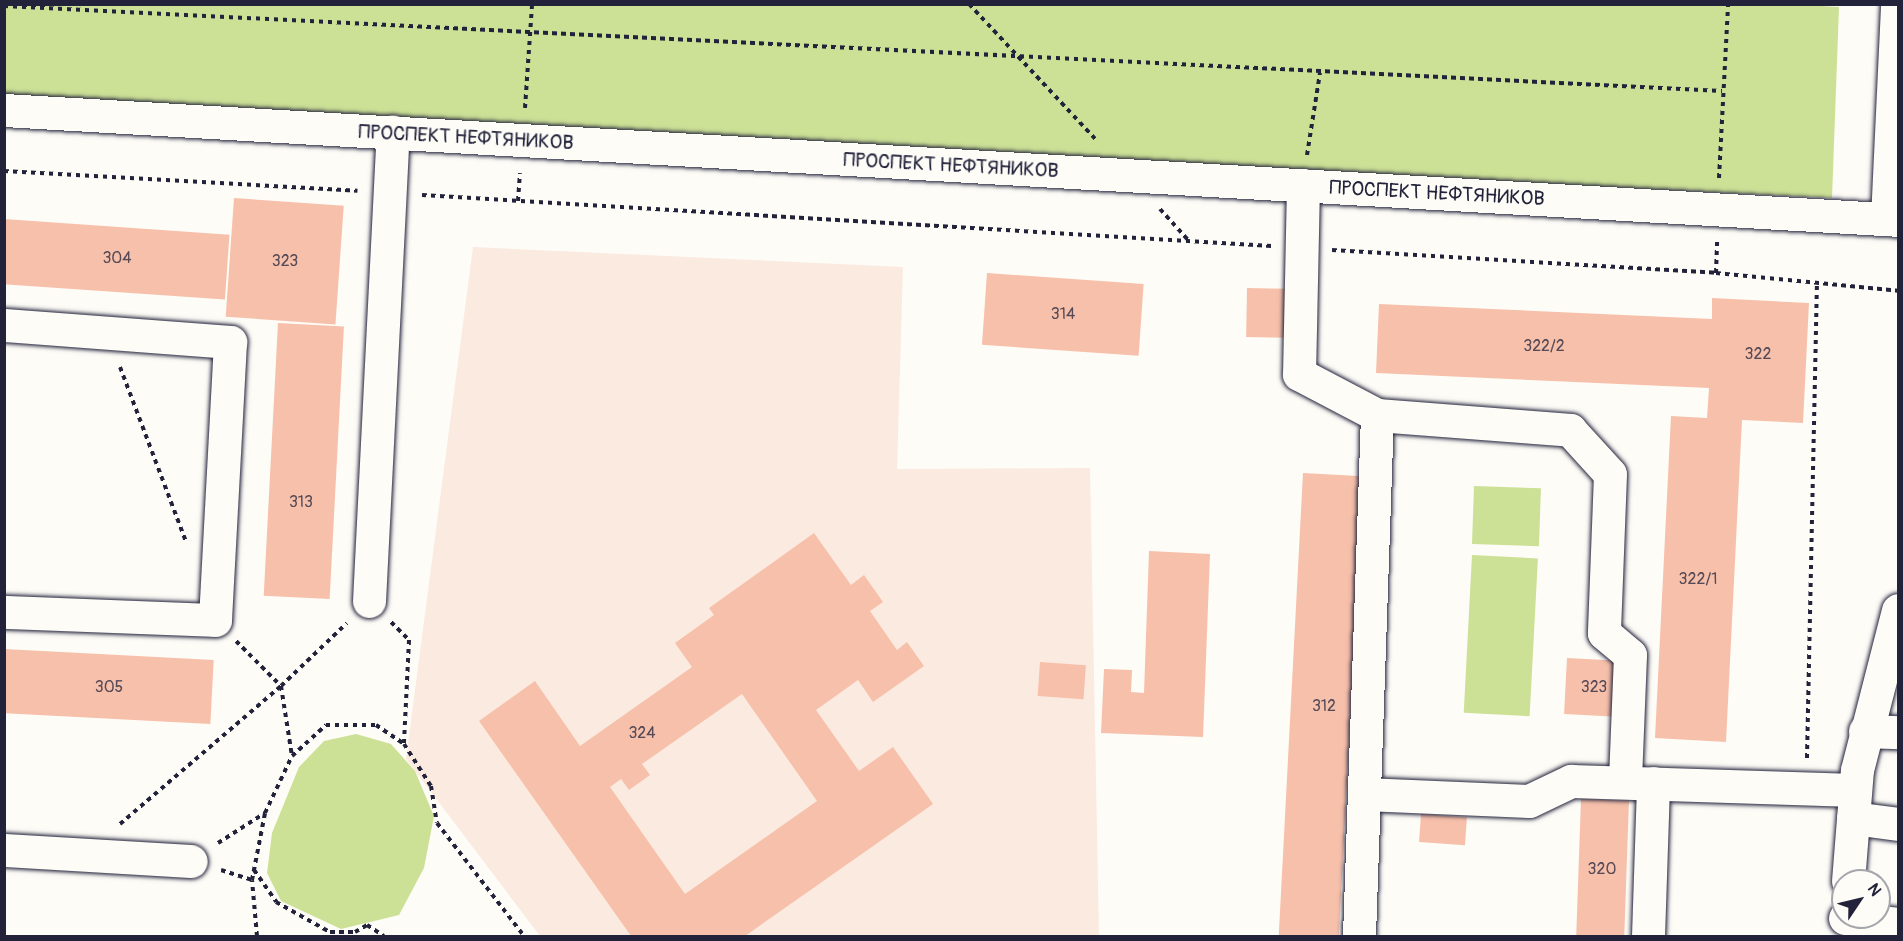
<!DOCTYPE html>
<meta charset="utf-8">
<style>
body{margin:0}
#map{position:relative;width:1903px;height:941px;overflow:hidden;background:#fdfcf7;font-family:Pangolin,sans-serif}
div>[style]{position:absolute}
.built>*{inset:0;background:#fbeae0}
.green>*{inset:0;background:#cde196;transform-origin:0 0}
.building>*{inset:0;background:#f7c0aa;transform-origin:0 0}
.path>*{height:4px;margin-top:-2px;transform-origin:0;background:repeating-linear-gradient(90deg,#22223b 0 4.5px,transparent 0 9px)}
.roads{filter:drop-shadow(0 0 2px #22223b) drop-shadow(0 0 2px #22223b)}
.minor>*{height:33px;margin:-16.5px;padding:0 16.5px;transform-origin:16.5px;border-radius:16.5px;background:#fdfcf7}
span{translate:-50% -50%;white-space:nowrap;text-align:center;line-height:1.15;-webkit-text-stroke:4.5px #fdfcf7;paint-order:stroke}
.number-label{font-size:16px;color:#574a57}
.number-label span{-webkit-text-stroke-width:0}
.street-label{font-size:20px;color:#22223b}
.frame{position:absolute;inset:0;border:6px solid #22223b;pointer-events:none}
.north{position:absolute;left:1831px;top:869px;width:60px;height:60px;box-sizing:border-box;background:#fdfcf7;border:2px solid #a5a5ac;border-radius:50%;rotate:55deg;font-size:16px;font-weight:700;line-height:24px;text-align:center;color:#22223b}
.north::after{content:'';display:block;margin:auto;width:21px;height:27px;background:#22223b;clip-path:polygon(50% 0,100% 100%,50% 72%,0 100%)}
</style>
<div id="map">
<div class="built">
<i style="clip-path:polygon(473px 247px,903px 267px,897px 469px,1090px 468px,1099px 936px,540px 936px,406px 759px)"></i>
</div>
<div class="green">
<i style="clip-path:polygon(1787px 4px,1839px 7px,1832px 198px,5px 110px,5px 5px)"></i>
<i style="left:1474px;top:486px;width:67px;height:58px;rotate:2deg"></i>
<i style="left:1472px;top:555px;width:66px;height:158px;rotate:3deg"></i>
<i style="clip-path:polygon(356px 734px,391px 744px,415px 771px,434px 816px,424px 868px,399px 915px,341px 929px,281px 901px,267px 873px,272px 833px,299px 767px,324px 741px)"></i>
</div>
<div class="building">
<i style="left:234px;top:198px;width:110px;height:119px;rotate:4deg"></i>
<i style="left:4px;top:219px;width:226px;height:65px;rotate:4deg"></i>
<i style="left:987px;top:273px;width:157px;height:72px;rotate:4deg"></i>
<i style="left:1247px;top:288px;width:43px;height:49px;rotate:1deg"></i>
<i style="clip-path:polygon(1712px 298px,1809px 303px,1803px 423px,1742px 420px,1726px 742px,1655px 738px,1671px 416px,1707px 418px,1709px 388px,1376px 373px,1379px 304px,1712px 319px)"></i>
<i style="left:278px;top:323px;width:66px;height:273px;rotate:3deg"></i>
<i style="left:1303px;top:473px;width:60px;height:463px;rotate:3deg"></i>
<i style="clip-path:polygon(evenodd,814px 533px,851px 585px,864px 575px,883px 602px,870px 611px,897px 650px,907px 642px,924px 666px,873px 702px,858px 680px,816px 710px,859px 771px,893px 747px,933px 804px,745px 936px,631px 936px,479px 721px,535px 681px,580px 746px,692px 667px,675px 643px,714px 615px,709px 608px,814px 533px,742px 694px,817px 801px,685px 894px,610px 787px,621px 779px,629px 790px,650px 775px,642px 764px,742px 694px)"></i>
<i style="clip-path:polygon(1149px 551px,1210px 554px,1203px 737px,1101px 733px,1104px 669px,1132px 670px,1131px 692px,1144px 693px)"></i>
<i style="left:4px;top:649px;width:210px;height:64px;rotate:3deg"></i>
<i style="left:1567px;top:658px;width:57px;height:56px;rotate:3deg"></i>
<i style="left:1040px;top:662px;width:46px;height:34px;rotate:4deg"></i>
<i style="left:1581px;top:799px;width:48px;height:137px;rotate:2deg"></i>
<i style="left:1421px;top:814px;width:46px;height:28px;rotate:4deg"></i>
</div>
<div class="path">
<i style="left:969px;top:4px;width:189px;rotate:46.9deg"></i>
<i style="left:4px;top:6px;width:1720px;rotate:2.83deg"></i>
<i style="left:525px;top:108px;width:104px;rotate:-86.1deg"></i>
<i style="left:1307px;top:155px;width:83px;rotate:-81deg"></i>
<i style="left:4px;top:171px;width:354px;rotate:3.2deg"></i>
<i style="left:1719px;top:178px;width:174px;rotate:-87deg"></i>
<i style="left:422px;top:195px;width:851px;rotate:3.44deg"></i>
<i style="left:518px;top:201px;width:28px;rotate:-86deg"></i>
<i style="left:1160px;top:209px;width:43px;rotate:47.8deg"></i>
<i style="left:1332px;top:250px;width:385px;rotate:3.4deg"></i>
<i style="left:1716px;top:273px;width:183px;rotate:5.6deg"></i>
<i style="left:1716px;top:273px;width:31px;rotate:-88deg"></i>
<i style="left:120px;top:367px;width:187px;rotate:69.3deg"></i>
<i style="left:391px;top:622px;width:25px;rotate:45deg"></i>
<i style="left:409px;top:640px;width:104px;rotate:92.8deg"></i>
<i style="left:236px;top:641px;width:64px;rotate:45deg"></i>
<i style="left:281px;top:686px;width:91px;rotate:-43.7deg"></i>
<i style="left:281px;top:686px;width:71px;rotate:81.1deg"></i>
<i style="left:1807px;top:758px;width:476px;rotate:-88.8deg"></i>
<i style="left:120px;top:824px;width:212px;rotate:-40.6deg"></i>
<i style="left:218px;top:843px;width:56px;rotate:-32.6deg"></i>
<i style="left:221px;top:870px;width:33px;rotate:18deg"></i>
<i style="left:254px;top:870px;width:39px;rotate:55deg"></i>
<i style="left:276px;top:902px;width:62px;rotate:29.1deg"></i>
<i style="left:330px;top:932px;width:25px"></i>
<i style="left:355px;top:932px;width:14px;rotate:-30deg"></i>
<i style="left:367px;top:925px;width:20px;rotate:33deg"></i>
<i style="left:257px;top:936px;width:56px;rotate:-95.1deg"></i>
<i style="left:252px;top:880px;width:68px;rotate:-79deg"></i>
<i style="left:265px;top:813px;width:63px;rotate:-64.7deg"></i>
<i style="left:292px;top:756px;width:46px;rotate:-42.4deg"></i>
<i style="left:326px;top:725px;width:50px"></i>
<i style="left:376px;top:725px;width:34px;rotate:34deg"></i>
<i style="left:404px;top:744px;width:50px;rotate:57.3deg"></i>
<i style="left:431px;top:786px;width:37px;rotate:81deg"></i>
<i style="left:437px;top:823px;width:143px;rotate:52.4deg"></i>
</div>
<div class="roads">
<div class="minor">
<i style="left:4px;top:110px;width:1897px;rotate:3.32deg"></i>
<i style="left:1303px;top:185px;width:189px;rotate:91.2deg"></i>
<i style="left:1299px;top:374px;width:88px;rotate:27.7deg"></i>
<i style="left:1377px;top:415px;width:521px;rotate:91.98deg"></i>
<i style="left:1887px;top:219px;width:215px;rotate:-87.3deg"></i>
<i style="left:4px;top:325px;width:227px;rotate:4.3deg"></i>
<i style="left:230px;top:342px;width:278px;rotate:93.1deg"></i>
<i style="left:215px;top:620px;width:211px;rotate:-177.8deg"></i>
<i style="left:1377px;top:415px;width:194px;rotate:4.4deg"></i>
<i style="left:1570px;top:430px;width:59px;rotate:47.7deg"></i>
<i style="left:1610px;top:474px;width:159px;rotate:92.2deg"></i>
<i style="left:1604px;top:633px;width:34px;rotate:40deg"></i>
<i style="left:1630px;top:655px;width:127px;rotate:92.3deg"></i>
<i style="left:369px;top:601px;width:470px;rotate:-87.1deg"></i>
<i style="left:1865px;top:731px;width:33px;rotate:2deg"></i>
<i style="left:1364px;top:794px;width:165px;rotate:2.4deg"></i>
<i style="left:1529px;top:801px;width:47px;rotate:-25.5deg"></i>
<i style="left:1571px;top:781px;width:284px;rotate:1.8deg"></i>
<i style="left:1853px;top:818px;width:45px;rotate:7.6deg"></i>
<i style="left:4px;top:850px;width:187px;rotate:3.4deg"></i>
<i style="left:1848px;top:881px;width:111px;rotate:-85.4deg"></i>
<i style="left:1857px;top:770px;width:165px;rotate:-75.6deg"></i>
<i style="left:1845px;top:918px;width:53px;rotate:6.5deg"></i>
<i style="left:1648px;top:936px;width:153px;rotate:-88.1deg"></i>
</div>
</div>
<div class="number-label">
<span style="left:117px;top:258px">304</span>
<span style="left:285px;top:261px">323</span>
<span style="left:1063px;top:314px">314</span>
<span style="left:1544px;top:346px">322/2</span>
<span style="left:1758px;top:354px">322</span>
<span style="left:301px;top:502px">313</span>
<span style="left:1698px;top:579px">322/1</span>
<span style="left:109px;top:687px">305</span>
<span style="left:1594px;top:687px">323</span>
<span style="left:1324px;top:706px">312</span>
<span style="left:642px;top:733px">324</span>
<span style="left:1602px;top:869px">320</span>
</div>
<div class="street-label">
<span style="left:466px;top:137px;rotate:3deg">ПРОСПЕКТ НЕФТЯНИКОВ</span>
<span style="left:951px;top:165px;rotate:3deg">ПРОСПЕКТ НЕФТЯНИКОВ</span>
<span style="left:1437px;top:193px;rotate:3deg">ПРОСПЕКТ НЕФТЯНИКОВ</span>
</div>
<div class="frame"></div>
<div class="north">N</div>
</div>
